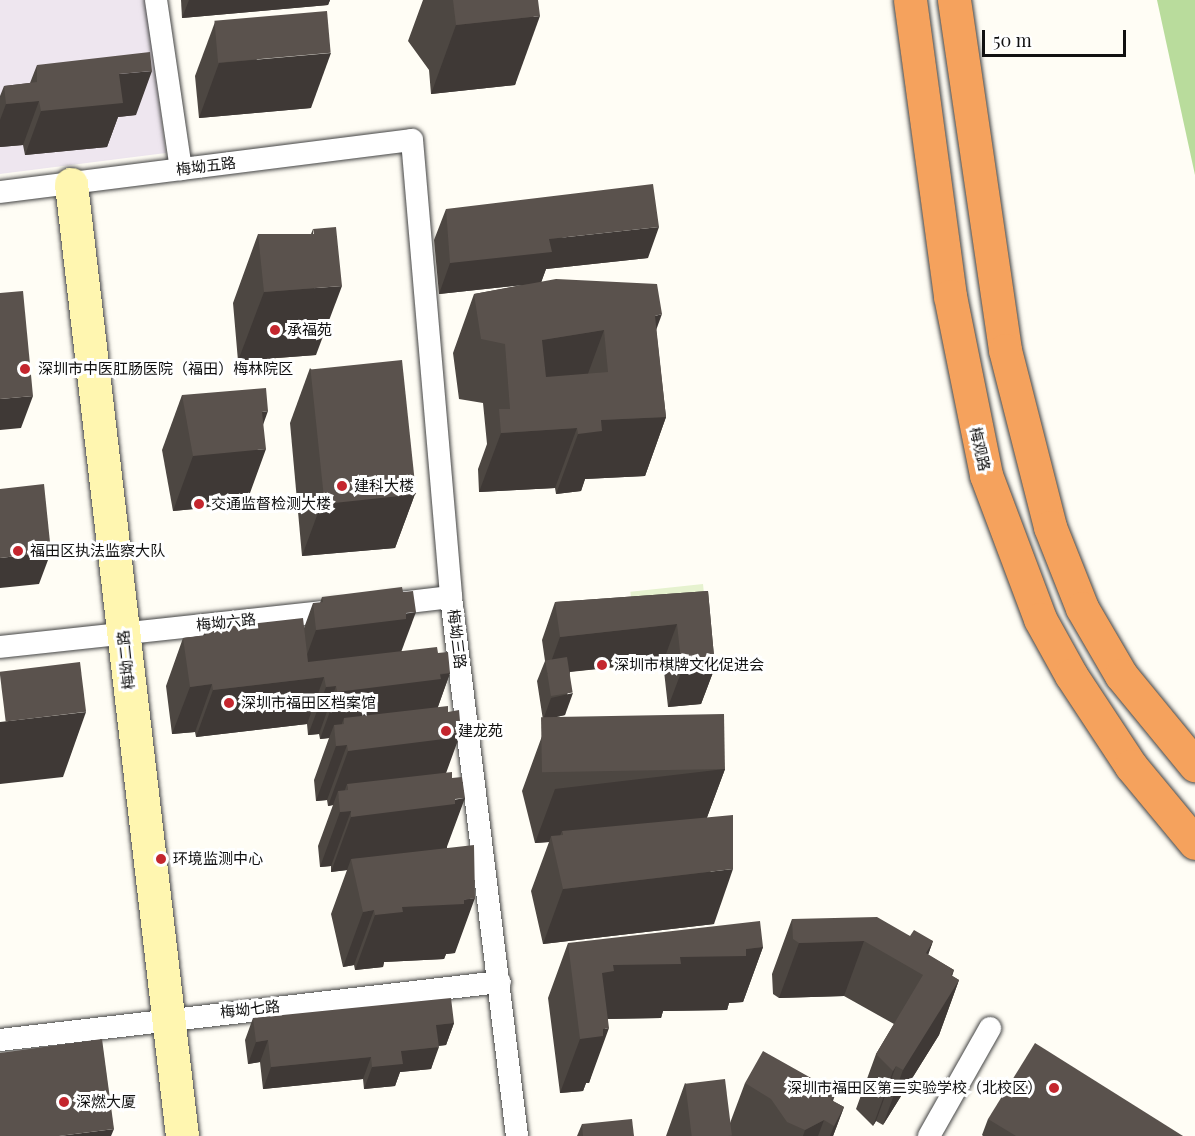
<!DOCTYPE html>
<meta charset="utf-8">
<style>
body{margin:0}
#map{position:relative;width:1195px;height:1136px;overflow:hidden;background:#fffdf5;font-family:"Playfair Display","Noto Sans SC",serif}
div>[style]{position:absolute}
.industrial>*{inset:0;background:#eee6ef}
.forest>*{inset:0;background:#b9dc9c}
.pitch>*{inset:0;background:#e6f2cf;transform-origin:0 0}
.roads{filter:drop-shadow(0 0 2px #444) drop-shadow(0 0 2px #444)}
.street>*{height:22px;margin:-11px;padding:0 11px;transform-origin:11px;border-radius:11px;background:#fff}
.secondary>*{height:33px;margin:-16.5px;padding:0 16.5px;transform-origin:16.5px;border-radius:16.5px;background:#fff6b0}
.highway>*{height:33px;margin:-16.5px;padding:0 16.5px;transform-origin:16.5px;border-radius:16.5px;background:#f5a25d}
.wall>*{inset:0;background:#4d4742}
.shaded-wall>*{inset:0;background:#3f3936}
.building>*{inset:0;background:#5a524d;transform-origin:0 0}
.dots>*{width:16px;height:16px;translate:-50% -50%;box-sizing:border-box;border:3px solid #fff;border-radius:50%}
span{translate:-50% -50%;white-space:nowrap;text-align:center;line-height:1.15;-webkit-text-stroke:6px #fff;paint-order:stroke}
.street-label{font-size:15px;color:#111}
.poi-label{font-size:15px;color:#111}
.left{translate:0 -50%;text-align:left}
.right{translate:-100% -50%;text-align:right}
.scale{position:absolute;left:982px;top:30px;width:144px;height:27px;box-sizing:border-box;border:3px solid #111;border-top:0;padding-left:8px;font-size:18px;line-height:21px;white-space:nowrap;color:#111;-webkit-text-stroke:4px #fff;paint-order:stroke}
</style>
<div id="map">
<div class="industrial">
<i style="clip-path:polygon(0 0,146px 0,166px 153px,0 174px)"></i>
</div>
<div class="forest">
<i style="clip-path:polygon(1157px 0,1195px 0,1195px 175px)"></i>
</div>
<div class="pitch">
<i style="left:703px;top:584px;width:27px;height:73px;rotate:84deg"></i>
</div>
<div class="roads">
<div class="street">
<i style="left:156px;top:0;width:171px;rotate:81.6deg"></i>
<i style="left:0;top:192px;width:415px;rotate:-7.2deg"></i>
<i style="left:412px;top:140px;width:459px;rotate:85.1deg"></i>
<i style="left:451px;top:597px;width:543px;rotate:83.02deg"></i>
<i style="left:383px;top:605px;width:68px;rotate:-6.7deg"></i>
<i style="left:0;top:647px;width:340px;rotate:-6.2deg"></i>
<i style="left:0;top:1040px;width:503px;rotate:-6.62deg"></i>
<i style="left:929px;top:1136px;width:124px;rotate:-60.5deg"></i>
</div>
<div class="secondary">
<i style="left:71px;top:184px;width:958px;rotate:83.35deg"></i>
</div>
<div class="highway">
<i style="left:910px;top:0;width:299px;rotate:82.3deg"></i>
<i style="left:950px;top:296px;width:183px;rotate:78.6deg"></i>
<i style="left:986px;top:475px;width:154px;rotate:69.4deg"></i>
<i style="left:1040px;top:619px;width:64px;rotate:61deg"></i>
<i style="left:1071px;top:675px;width:109px;rotate:56.6deg"></i>
<i style="left:1131px;top:766px;width:100px;rotate:50.3deg"></i>
<i style="left:954px;top:0;width:354px;rotate:81.7deg"></i>
<i style="left:1005px;top:350px;width:183px;rotate:75.7deg"></i>
<i style="left:1050px;top:527px;width:87px;rotate:68.4deg"></i>
<i style="left:1082px;top:608px;width:78px;rotate:59.8deg"></i>
<i style="left:1121px;top:675px;width:117px;rotate:50.6deg"></i>
</div>
</div>
<div class="wall">
<i style="clip-path:polygon(181px 0,330px 0,328px 5px,182px 18px)"></i>
<i style="clip-path:polygon(423px 0,538px 0,515px 85px,431px 94px,429px 70px,408px 41px)"></i>
<i style="clip-path:polygon(215px 22px,311px 108px,199px 118px,195px 76px)"></i>
<i style="clip-path:polygon(37px 65px,136px 115px,118px 117px,107px 147px,25px 155px,23px 145px,0 147px,0 96px,4px 86px,30px 83px)"></i>
<i style="clip-path:polygon(446px 209px,648px 258px,546px 269px,541px 282px,656px 329px,666px 417px,645px 476px,585px 479px,581px 491px,556px 494px,555px 488px,479px 492px,478px 469px,487px 444px,483px 403px,459px 399px,453px 353px,474px 294px,522px 285px,439px 294px,434px 240px)"></i>
<i style="clip-path:polygon(313px 229px,316px 355px,238px 361px,233px 303px,258px 234px,311px 234px)"></i>
<i style="clip-path:polygon(310px 368px,415px 494px,395px 548px,302px 556px,290px 423px)"></i>
<i style="clip-path:polygon(182px 395px,263px 424px,246px 504px,173px 511px,162px 450px)"></i>
<i style="clip-path:polygon(708px 591px,715px 667px,701px 704px,668px 707px,663px 662px,570px 672px,565px 715px,543px 720px,537px 681px,545px 661px,542px 640px,555px 602px)"></i>
<i style="clip-path:polygon(322px 597px,401px 651px,438px 653px,450px 673px,438px 707px,446px 773px,447px 848px,455px 953px,446px 954px,444px 959px,384px 962px,383px 967px,355px 970px,354px 965px,343px 967px,331px 914px,347px 870px,331px 872px,331px 866px,320px 867px,318px 846px,333px 805px,328px 806px,327px 800px,316px 801px,314px 780px,329px 738px,320px 739px,319px 734px,308px 735px,307px 724px,196px 737px,195px 732px,172px 734px,166px 686px,183px 638px,203px 636px,206px 629px,304px 628px,313px 603px,320px 603px)"></i>
<i style="clip-path:polygon(542px 736px,725px 769px,707px 817px,714px 924px,543px 944px,531px 891px,549px 842px,535px 843px,522px 791px)"></i>
<i style="clip-path:polygon(792px 919px,910px 936px,933px 941px,928px 955px,954px 970px,952px 976px,959px 980px,939px 1035px,883px 1125px,876px 1121px,873px 1126px,856px 1109px,876px 1054px,894px 1024px,844px 996px,779px 998px,773px 994px,772px 974px)"></i>
<i style="clip-path:polygon(568px 943px,763px 947px,743px 1002px,729px 1003px,727px 1010px,663px 1011px,661px 1018px,608px 1019px,589px 1083px,586px 1083px,583px 1091px,560px 1093px,548px 998px)"></i>
<i style="clip-path:polygon(253px 1018px,454px 1023px,446px 1045px,438px 1046px,431px 1069px,400px 1072px,395px 1086px,364px 1089px,363px 1079px,263px 1089px,260px 1062px,248px 1064px,245px 1040px)"></i>
<i style="clip-path:polygon(685px 1083px,730px 1123px,745px 1083px,836px 1092px,833px 1101px,844px 1107px,833px 1136px,666px 1136px)"></i>
<i style="clip-path:polygon(988px 1119px,1183px 1136px,983px 1136px,982px 1135px)"></i>
<i style="clip-path:polygon(582px 1124px,634px 1136px,577px 1136px)"></i>
</div>
<div class="shaded-wall">
<i style="clip-path:polygon(189px 0,330px 0,328px 5px,182px 18px)"></i>
<i style="clip-path:polygon(540px 16px,515px 85px,431px 94px,456px 25px)"></i>
<i style="clip-path:polygon(331px 53px,311px 108px,199px 118px,219px 63px)"></i>
<i style="clip-path:polygon(152px 71px,136px 115px,118px 117px,107px 147px,25px 155px,41px 111px,119px 74px)"></i>
<i style="clip-path:polygon(39px 101px,23px 145px,0 147px,0 120px,6px 104px)"></i>
<i style="clip-path:polygon(659px 227px,648px 258px,546px 269px,541px 283px,439px 294px,450px 263px,549px 239px)"></i>
<i style="clip-path:polygon(342px 286px,316px 355px,238px 361px,264px 292px)"></i>
<i style="clip-path:polygon(662px 314px,640px 374px,655px 316px)"></i>
<i style="clip-path:polygon(604px 330px,582px 390px,520px 399px,542px 340px)"></i>
<i style="clip-path:polygon(33px 396px,21px 428px,0 430px,0 399px)"></i>
<i style="clip-path:polygon(268px 411px,254px 450px,266px 449px,246px 504px,173px 511px,193px 456px,262px 412px)"></i>
<i style="clip-path:polygon(666px 417px,645px 476px,585px 479px,581px 491px,556px 494px,578px 434px,601px 420px)"></i>
<i style="clip-path:polygon(577px 428px,555px 488px,479px 492px,501px 433px)"></i>
<i style="clip-path:polygon(415px 494px,395px 548px,302px 556px,322px 502px)"></i>
<i style="clip-path:polygon(51px 552px,39px 584px,0 588px,0 558px)"></i>
<i style="clip-path:polygon(416px 612px,400px 655px,300px 674px,316px 630px)"></i>
<i style="clip-path:polygon(677px 624px,663px 662px,547px 674px,547px 673px,560px 637px)"></i>
<i style="clip-path:polygon(715px 667px,701px 704px,668px 707px,682px 670px)"></i>
<i style="clip-path:polygon(450px 673px,433px 720px,344px 724px,344px 718px,337px 737px,334px 725px,329px 738px,320px 739px,337px 692px)"></i>
<i style="clip-path:polygon(324px 677px,307px 724px,196px 737px,213px 690px)"></i>
<i style="clip-path:polygon(212px 684px,195px 732px,172px 734px,190px 687px)"></i>
<i style="clip-path:polygon(336px 686px,319px 734px,308px 735px,326px 687px)"></i>
<i style="clip-path:polygon(573px 693px,565px 715px,543px 720px,551px 698px)"></i>
<i style="clip-path:polygon(86px 712px,63px 777px,0 784px,0 722px)"></i>
<i style="clip-path:polygon(461px 732px,441px 787px,348px 790px,347px 784px,340px 804px,338px 791px,333px 805px,328px 806px,348px 751px)"></i>
<i style="clip-path:polygon(347px 745px,327px 800px,316px 801px,336px 746px)"></i>
<i style="clip-path:polygon(725px 769px,705px 823px,563px 835px,562px 831px,558px 841px,551px 836px,549px 842px,535px 843px,555px 789px)"></i>
<i style="clip-path:polygon(465px 798px,445px 852px,351px 859px,347px 870px,331px 872px,351px 817px)"></i>
<i style="clip-path:polygon(351px 811px,331px 866px,320px 867px,340px 812px)"></i>
<i style="clip-path:polygon(733px 869px,714px 924px,543px 944px,563px 889px)"></i>
<i style="clip-path:polygon(475px 898px,455px 953px,446px 954px,444px 959px,384px 962px,383px 967px,355px 970px,375px 915px,402px 907px)"></i>
<i style="clip-path:polygon(374px 910px,354px 965px,343px 967px,363px 912px)"></i>
<i style="clip-path:polygon(864px 941px,844px 996px,779px 998px,799px 943px)"></i>
<i style="clip-path:polygon(933px 941px,921px 974px,926px 953px)"></i>
<i style="clip-path:polygon(763px 947px,743px 1002px,729px 1003px,727px 1010px,663px 1011px,661px 1018px,597px 1019px,602px 973px,613px 965px)"></i>
<i style="clip-path:polygon(954px 970px,938px 1014px,959px 980px,939px 1035px,883px 1125px,903px 1070px)"></i>
<i style="clip-path:polygon(454px 1023px,446px 1045px,428px 1047px,436px 1025px)"></i>
<i style="clip-path:polygon(609px 1028px,589px 1083px,586px 1083px,583px 1091px,560px 1093px,580px 1039px,603px 1029px)"></i>
<i style="clip-path:polygon(268px 1040px,260px 1062px,248px 1064px,256px 1042px)"></i>
<i style="clip-path:polygon(439px 1047px,431px 1069px,400px 1072px,395px 1086px,364px 1089px,372px 1067px,401px 1051px)"></i>
<i style="clip-path:polygon(371px 1057px,363px 1079px,263px 1089px,271px 1067px)"></i>
<i style="clip-path:polygon(896px 1066px,876px 1121px,873px 1126px,893px 1071px)"></i>
<i style="clip-path:polygon(844px 1107px,833px 1136px,830px 1136px,834px 1126px)"></i>
<i style="clip-path:polygon(824px 1120px,818px 1136px,803px 1136px,805px 1130px)"></i>
<i style="clip-path:polygon(114px 1129px,111px 1136px,59px 1136px)"></i>
</div>
<div class="building">
<i style="clip-path:polygon(453px 0,538px 0,540px 16px,456px 25px)"></i>
<i style="left:327px;top:11px;width:42px;height:113px;rotate:85deg"></i>
<i style="clip-path:polygon(150px 52px,152px 71px,119px 74px,123px 103px,41px 111px,39px 101px,6px 104px,4px 86px,37px 82px,37px 65px)"></i>
<i style="clip-path:polygon(653px 184px,659px 227px,549px 239px,552px 252px,450px 263px,446px 209px)"></i>
<i style="clip-path:polygon(336px 227px,342px 286px,264px 292px,258px 234px,314px 234px,313px 229px)"></i>
<i style="clip-path:polygon(evenodd,556px 279px,657px 284px,662px 314px,655px 316px,666px 417px,601px 420px,602px 431px,578px 434px,577px 428px,501px 433px,499px 409px,510px 409px,505px 344px,481px 339px,474px 294px,556px 279px,604px 330px,608px 372px,546px 377px,542px 340px,604px 330px)"></i>
<i style="clip-path:polygon(23px 291px,33px 396px,0 399px,0 293px)"></i>
<i style="left:402px;top:360px;width:135px;height:92px;rotate:84deg"></i>
<i style="clip-path:polygon(266px 388px,268px 411px,262px 412px,266px 449px,193px 456px,182px 395px)"></i>
<i style="clip-path:polygon(44px 484px,51px 552px,0 558px,0 489px)"></i>
<i style="clip-path:polygon(402px 587px,403px 592px,413px 591px,416px 612px,406px 613px,406px 619px,316px 630px,313px 603px,323px 602px,322px 597px)"></i>
<i style="clip-path:polygon(708px 591px,715px 667px,682px 670px,677px 624px,560px 637px,555px 602px)"></i>
<i style="clip-path:polygon(303px 618px,308px 662px,437px 647px,438px 653px,448px 652px,450px 673px,440px 674px,441px 679px,337px 692px,336px 686px,326px 687px,324px 677px,213px 690px,212px 684px,190px 687px,183px 638px,206px 635px,206px 629px)"></i>
<i style="left:567px;top:657px;width:36px;height:22px;rotate:81deg"></i>
<i style="left:80px;top:662px;width:50px;height:81px;rotate:83deg"></i>
<i style="clip-path:polygon(448px 706px,448px 712px,459px 710px,461px 732px,451px 733px,452px 738px,348px 751px,347px 745px,336px 746px,334px 725px,344px 724px,344px 718px)"></i>
<i style="left:724px;top:714px;width:55px;height:183px;rotate:89deg"></i>
<i style="clip-path:polygon(452px 772px,452px 778px,462px 777px,465px 798px,455px 799px,455px 804px,351px 817px,351px 811px,340px 812px,338px 791px,348px 790px,347px 784px)"></i>
<i style="clip-path:polygon(733px 815px,733px 869px,563px 889px,551px 836px,563px 835px,562px 831px)"></i>
<i style="clip-path:polygon(474px 845px,475px 898px,464px 900px,464px 904px,402px 907px,403px 912px,375px 915px,374px 910px,363px 912px,351px 859px)"></i>
<i style="clip-path:polygon(877px 917px,910px 936px,914px 930px,933px 941px,926px 953px,954px 970px,951px 975px,959px 980px,903px 1070px,896px 1066px,893px 1071px,876px 1054px,923px 975px,864px 941px,799px 943px,793px 939px,792px 919px)"></i>
<i style="clip-path:polygon(760px 921px,763px 947px,746px 949px,746px 956px,680px 957px,681px 964px,613px 965px,614px 971px,602px 973px,609px 1028px,603px 1029px,603px 1036px,580px 1039px,568px 943px)"></i>
<i style="clip-path:polygon(451px 998px,454px 1023px,436px 1025px,439px 1047px,401px 1051px,403px 1064px,372px 1067px,371px 1057px,271px 1067px,268px 1040px,256px 1042px,253px 1018px)"></i>
<i style="clip-path:polygon(102px 1039px,114px 1129px,59px 1136px,0 1136px,0 1053px)"></i>
<i style="clip-path:polygon(1035px 1043px,1183px 1136px,1016px 1136px,988px 1119px)"></i>
<i style="clip-path:polygon(763px 1051px,836px 1092px,831px 1100px,844px 1107px,834px 1126px,824px 1120px,805px 1130px,787px 1122px,771px 1099px,745px 1083px)"></i>
<i style="left:725px;top:1079px;width:57px;height:40px;rotate:83deg"></i>
<i style="clip-path:polygon(632px 1119px,634px 1136px,583px 1136px,582px 1124px)"></i>
</div>
<div class="dots">
<i style="left:275px;top:330px;background:#c4262e"></i>
<i style="left:25px;top:369px;background:#c4262e"></i>
<i style="left:342px;top:486px;background:#c4262e"></i>
<i style="left:199px;top:504px;background:#c4262e"></i>
<i style="left:18px;top:551px;background:#c4262e"></i>
<i style="left:602px;top:665px;background:#c4262e"></i>
<i style="left:229px;top:703px;background:#c4262e"></i>
<i style="left:446px;top:731px;background:#c4262e"></i>
<i style="left:161px;top:859px;background:#c4262e"></i>
<i style="left:1054px;top:1088px;background:#c4262e"></i>
<i style="left:64px;top:1102px;background:#c4262e"></i>
</div>
<div class="street-label">
<span style="left:206px;top:166px;rotate:-7deg">梅坳五路</span>
<span style="left:980px;top:449px;rotate:77deg">梅观路</span>
<span style="left:226px;top:622px;rotate:-6deg">梅坳六路</span>
<span style="left:457px;top:639px;rotate:83deg">梅坳三路</span>
<span style="left:126px;top:660px;rotate:-96deg">梅坳二路</span>
<span style="left:250px;top:1009px;rotate:-6deg">梅坳七路</span>
</div>
<div class="poi-label">
<span class="left" style="left:287px;top:330px">承福苑</span>
<span class="left" style="left:38px;top:369px">深圳市中医肛肠医院（福田）梅林院区</span>
<span class="left" style="left:354px;top:486px">建科大楼</span>
<span class="left" style="left:211px;top:504px">交通监督检测大楼</span>
<span class="left" style="left:30px;top:551px">福田区执法监察大队</span>
<span class="left" style="left:614px;top:665px">深圳市棋牌文化促进会</span>
<span class="left" style="left:241px;top:703px">深圳市福田区档案馆</span>
<span class="left" style="left:458px;top:731px">建龙苑</span>
<span class="left" style="left:173px;top:859px">环境监测中心</span>
<span class="right" style="left:1042px;top:1088px">深圳市福田区第二实验学校（北校区）</span>
<span class="left" style="left:76px;top:1102px">深燃大厦</span>
</div>
<div class="scale">50 m</div>
</div>
